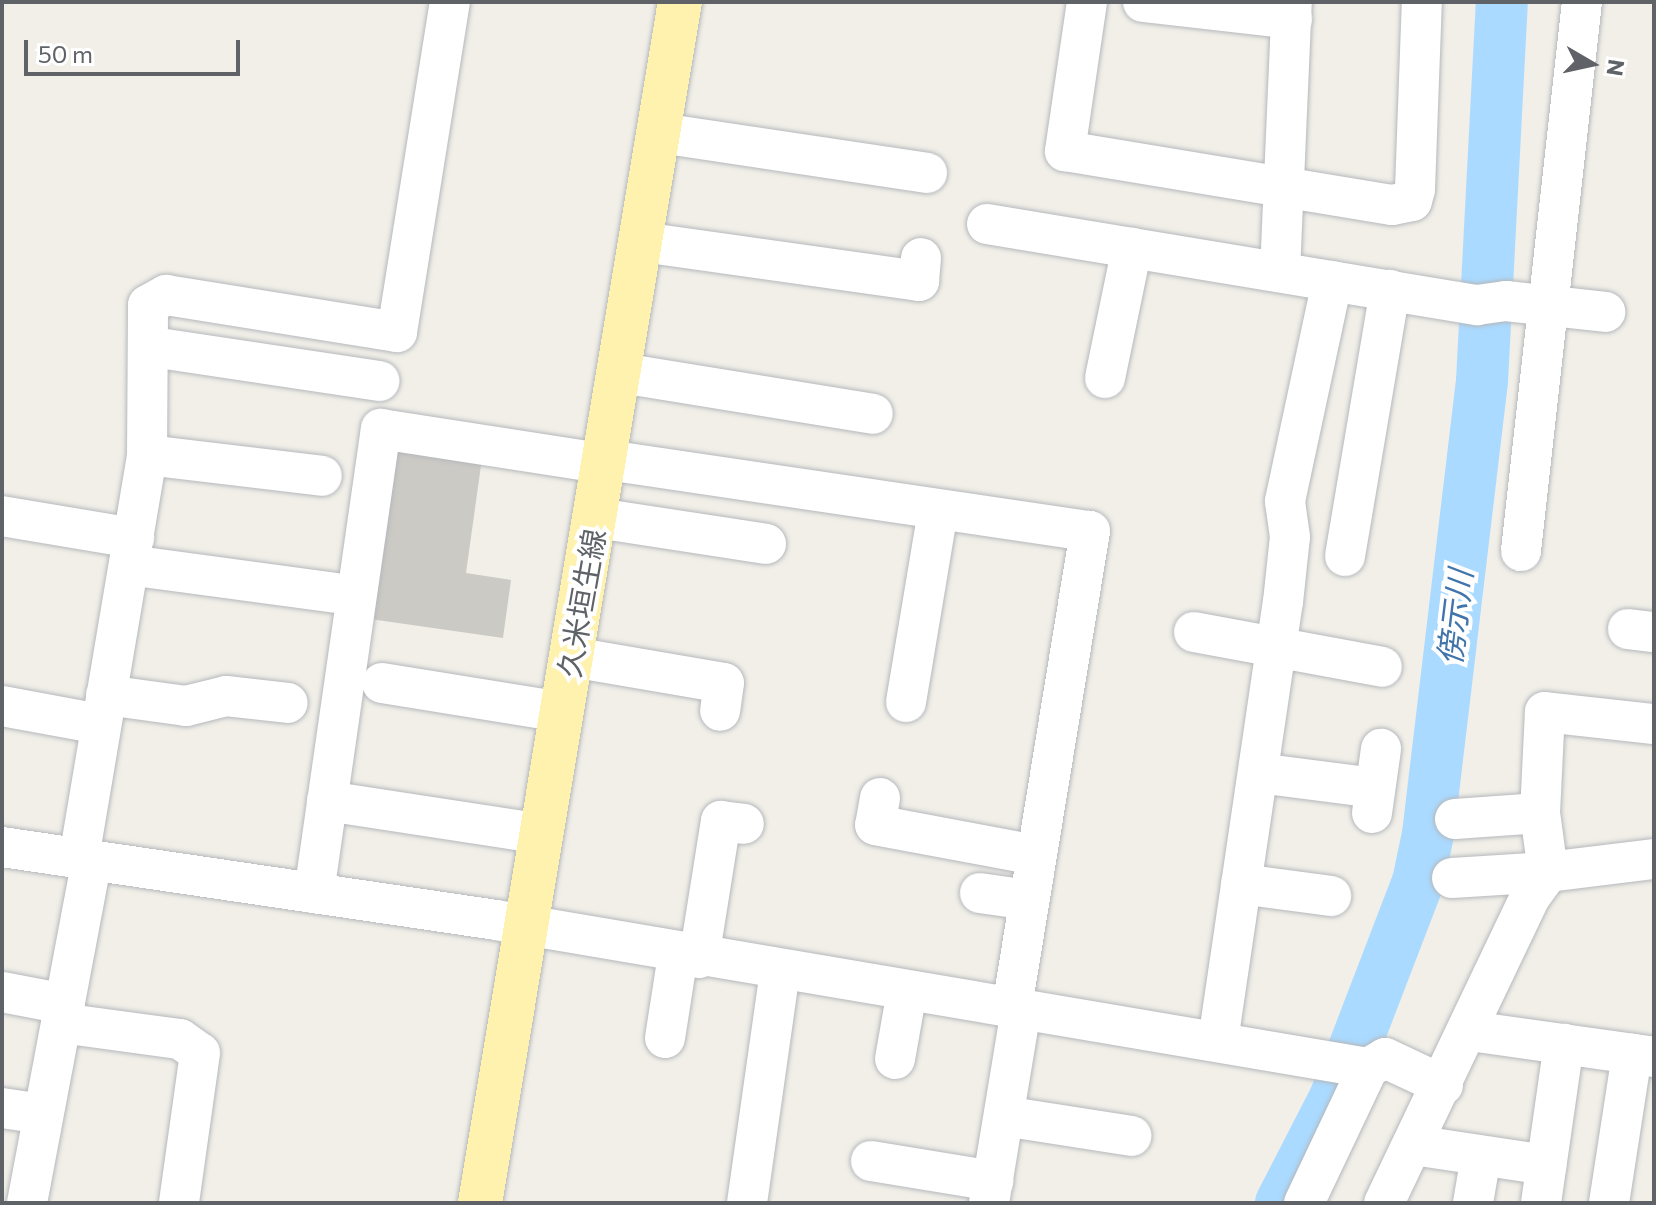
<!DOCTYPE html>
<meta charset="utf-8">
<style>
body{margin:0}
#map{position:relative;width:1656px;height:1205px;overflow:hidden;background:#f1efe8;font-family:Commissioner,"Noto Sans JP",sans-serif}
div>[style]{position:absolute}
.river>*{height:52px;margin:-26px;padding:0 26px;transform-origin:26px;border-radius:26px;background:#aadaff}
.building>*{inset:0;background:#cccac5}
.roads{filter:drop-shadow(0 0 2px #b5b8bc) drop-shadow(0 0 2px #b5b8bc)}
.minor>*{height:40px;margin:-20px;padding:0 20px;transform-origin:20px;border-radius:20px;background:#fff}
.major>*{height:44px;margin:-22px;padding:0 22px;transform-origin:22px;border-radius:22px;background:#fff2af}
span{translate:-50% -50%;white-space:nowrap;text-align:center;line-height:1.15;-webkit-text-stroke:8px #fff;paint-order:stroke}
.street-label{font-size:30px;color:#5f6368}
.water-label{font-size:32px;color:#4174aa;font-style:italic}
.frame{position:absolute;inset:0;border:4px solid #5f6368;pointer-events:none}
.north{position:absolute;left:1552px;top:24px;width:80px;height:80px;-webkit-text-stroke:6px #fff;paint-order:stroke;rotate:99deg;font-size:22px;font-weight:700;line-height:32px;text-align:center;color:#5f6368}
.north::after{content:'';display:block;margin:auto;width:28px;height:36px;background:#5f6368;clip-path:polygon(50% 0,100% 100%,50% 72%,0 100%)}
.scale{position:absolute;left:24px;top:40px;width:216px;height:36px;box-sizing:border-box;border:4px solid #5f6368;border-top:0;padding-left:10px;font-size:24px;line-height:28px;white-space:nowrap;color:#5f6368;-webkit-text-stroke:6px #fff;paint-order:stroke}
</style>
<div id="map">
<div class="river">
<i style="left:1281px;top:1203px;width:118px;rotate:-62.8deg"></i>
<i style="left:1335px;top:1098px;width:231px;rotate:-69deg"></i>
<i style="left:1418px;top:882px;width:49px;rotate:-78.2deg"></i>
<i style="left:1428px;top:834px;width:456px;rotate:-83.2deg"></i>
<i style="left:1482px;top:381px;width:380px;rotate:-87deg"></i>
</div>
<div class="building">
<i style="clip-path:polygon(388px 437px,483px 451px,466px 573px,511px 580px,503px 638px,363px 618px)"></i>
</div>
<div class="roads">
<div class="minor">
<i style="left:1087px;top:2px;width:151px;rotate:98.4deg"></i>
<i style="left:1065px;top:151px;width:331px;rotate:9.4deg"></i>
<i style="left:1392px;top:205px;width:20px;rotate:-11deg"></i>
<i style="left:1412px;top:201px;width:12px;rotate:-76deg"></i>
<i style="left:1415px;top:189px;width:187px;rotate:-87.9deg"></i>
<i style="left:1143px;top:2px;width:150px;rotate:6.5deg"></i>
<i style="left:660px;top:133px;width:270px;rotate:8.5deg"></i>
<i style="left:987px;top:224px;width:497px;rotate:9.4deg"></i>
<i style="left:1477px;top:305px;width:29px;rotate:-8deg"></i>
<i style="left:1506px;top:301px;width:100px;rotate:6.3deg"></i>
<i style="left:642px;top:242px;width:280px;rotate:8deg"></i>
<i style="left:919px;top:281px;width:23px;rotate:-85deg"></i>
<i style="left:1280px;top:272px;width:270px;rotate:-87.5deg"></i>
<i style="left:152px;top:347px;width:230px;rotate:8.5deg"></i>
<i style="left:621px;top:373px;width:255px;rotate:9.2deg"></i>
<i style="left:1105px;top:378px;width:133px;rotate:-78.3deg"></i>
<i style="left:147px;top:455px;width:176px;rotate:6.8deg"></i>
<i style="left:607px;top:460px;width:488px;rotate:8.4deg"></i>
<i style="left:1090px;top:531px;width:483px;rotate:99.3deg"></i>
<i style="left:2px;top:516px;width:134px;rotate:9.5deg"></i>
<i style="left:597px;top:518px;width:171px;rotate:8.7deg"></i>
<i style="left:1521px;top:551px;width:552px;rotate:-83.66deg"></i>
<i style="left:1345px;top:556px;width:270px;rotate:-80.4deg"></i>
<i style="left:129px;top:565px;width:208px;rotate:7.7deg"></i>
<i style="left:1628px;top:629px;width:26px;rotate:7deg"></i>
<i style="left:1194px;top:632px;width:191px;rotate:10.5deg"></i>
<i style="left:572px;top:657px;width:154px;rotate:9.7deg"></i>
<i style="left:724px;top:683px;width:28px;rotate:98deg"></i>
<i style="left:382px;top:683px;width:182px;rotate:9.2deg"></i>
<i style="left:106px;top:695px;width:81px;rotate:7.8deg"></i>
<i style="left:186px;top:706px;width:41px;rotate:-14deg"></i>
<i style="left:226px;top:696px;width:62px;rotate:6.4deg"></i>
<i style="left:906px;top:702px;width:195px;rotate:-80.5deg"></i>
<i style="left:2px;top:706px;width:100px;rotate:10.4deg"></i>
<i style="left:1258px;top:773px;width:118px;rotate:7.3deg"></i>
<i style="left:880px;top:798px;width:27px;rotate:100deg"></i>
<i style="left:875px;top:825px;width:164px;rotate:10.6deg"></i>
<i style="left:327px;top:801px;width:218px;rotate:8.7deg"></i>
<i style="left:1372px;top:813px;width:65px;rotate:-82deg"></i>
<i style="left:1455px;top:819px;width:85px;rotate:-4deg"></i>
<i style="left:2px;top:847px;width:499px;rotate:8.4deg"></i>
<i style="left:496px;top:920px;width:884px;rotate:9.63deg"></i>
<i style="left:1368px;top:1068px;width:20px;rotate:-30deg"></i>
<i style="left:1385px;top:1058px;width:64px;rotate:25deg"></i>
<i style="left:79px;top:858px;width:409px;rotate:-80.4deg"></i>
<i style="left:147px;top:455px;width:150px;rotate:-89.6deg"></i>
<i style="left:148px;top:305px;width:21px;rotate:-29deg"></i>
<i style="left:166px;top:295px;width:234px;rotate:9.1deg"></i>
<i style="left:397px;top:332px;width:334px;rotate:-80.9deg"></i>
<i style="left:1452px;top:878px;width:96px;rotate:-3.6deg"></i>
<i style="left:1548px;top:872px;width:60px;rotate:-97.7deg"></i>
<i style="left:1540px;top:813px;width:101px;rotate:-87.2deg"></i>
<i style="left:1545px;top:712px;width:110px;rotate:6.3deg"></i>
<i style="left:1241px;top:884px;width:91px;rotate:7.6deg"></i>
<i style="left:314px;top:893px;width:469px;rotate:-81.8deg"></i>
<i style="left:381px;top:429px;width:228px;rotate:8.8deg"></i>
<i style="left:980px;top:893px;width:49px;rotate:8.1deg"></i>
<i style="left:699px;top:958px;width:139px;rotate:-80.9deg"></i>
<i style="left:721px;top:821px;width:23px;rotate:7deg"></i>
<i style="left:2px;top:992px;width:64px;rotate:10.8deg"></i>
<i style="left:61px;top:1023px;width:120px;rotate:7.7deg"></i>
<i style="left:180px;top:1039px;width:24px;rotate:35deg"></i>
<i style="left:200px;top:1053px;width:151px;rotate:98deg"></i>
<i style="left:1470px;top:1031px;width:186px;rotate:8deg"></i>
<i style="left:665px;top:1038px;width:84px;rotate:-81.1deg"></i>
<i style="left:1218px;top:1041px;width:444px;rotate:-81.6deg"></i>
<i style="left:1283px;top:602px;width:65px;rotate:-83.9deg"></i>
<i style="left:1290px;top:537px;width:36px;rotate:-98deg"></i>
<i style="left:1285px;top:501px;width:225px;rotate:-77.9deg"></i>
<i style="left:895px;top:1059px;width:69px;rotate:-80deg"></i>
<i style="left:2px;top:1108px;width:41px;rotate:8.3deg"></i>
<i style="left:1004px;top:1116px;width:129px;rotate:8.9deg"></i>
<i style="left:1413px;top:1145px;width:135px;rotate:8.5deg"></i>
<i style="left:871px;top:1161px;width:124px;rotate:9.3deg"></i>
<i style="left:27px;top:1203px;width:350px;rotate:-79.3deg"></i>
<i style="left:747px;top:1203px;width:234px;rotate:-81.9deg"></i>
<i style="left:989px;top:1203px;width:197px;rotate:-80.6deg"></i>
<i style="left:1304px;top:1203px;width:149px;rotate:-64.6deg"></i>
<i style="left:1384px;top:1203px;width:339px;rotate:-64.5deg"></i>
<i style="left:1530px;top:897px;width:31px;rotate:-54deg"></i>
<i style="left:1548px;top:872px;width:107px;rotate:-7deg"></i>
<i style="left:1473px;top:1203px;width:48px;rotate:-80.3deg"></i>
<i style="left:1541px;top:1203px;width:161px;rotate:-81.8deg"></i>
<i style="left:1609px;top:1203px;width:151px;rotate:-81.2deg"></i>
</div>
<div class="major">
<i style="left:480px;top:1203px;width:1218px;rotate:-80.55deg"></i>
</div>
</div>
<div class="street-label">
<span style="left:581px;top:603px;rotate:-80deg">久米垣生線</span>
</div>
<div class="water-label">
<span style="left:1454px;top:617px;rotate:-83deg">傍示川</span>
</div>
<div class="frame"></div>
<div class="north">N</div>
<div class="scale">50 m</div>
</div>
